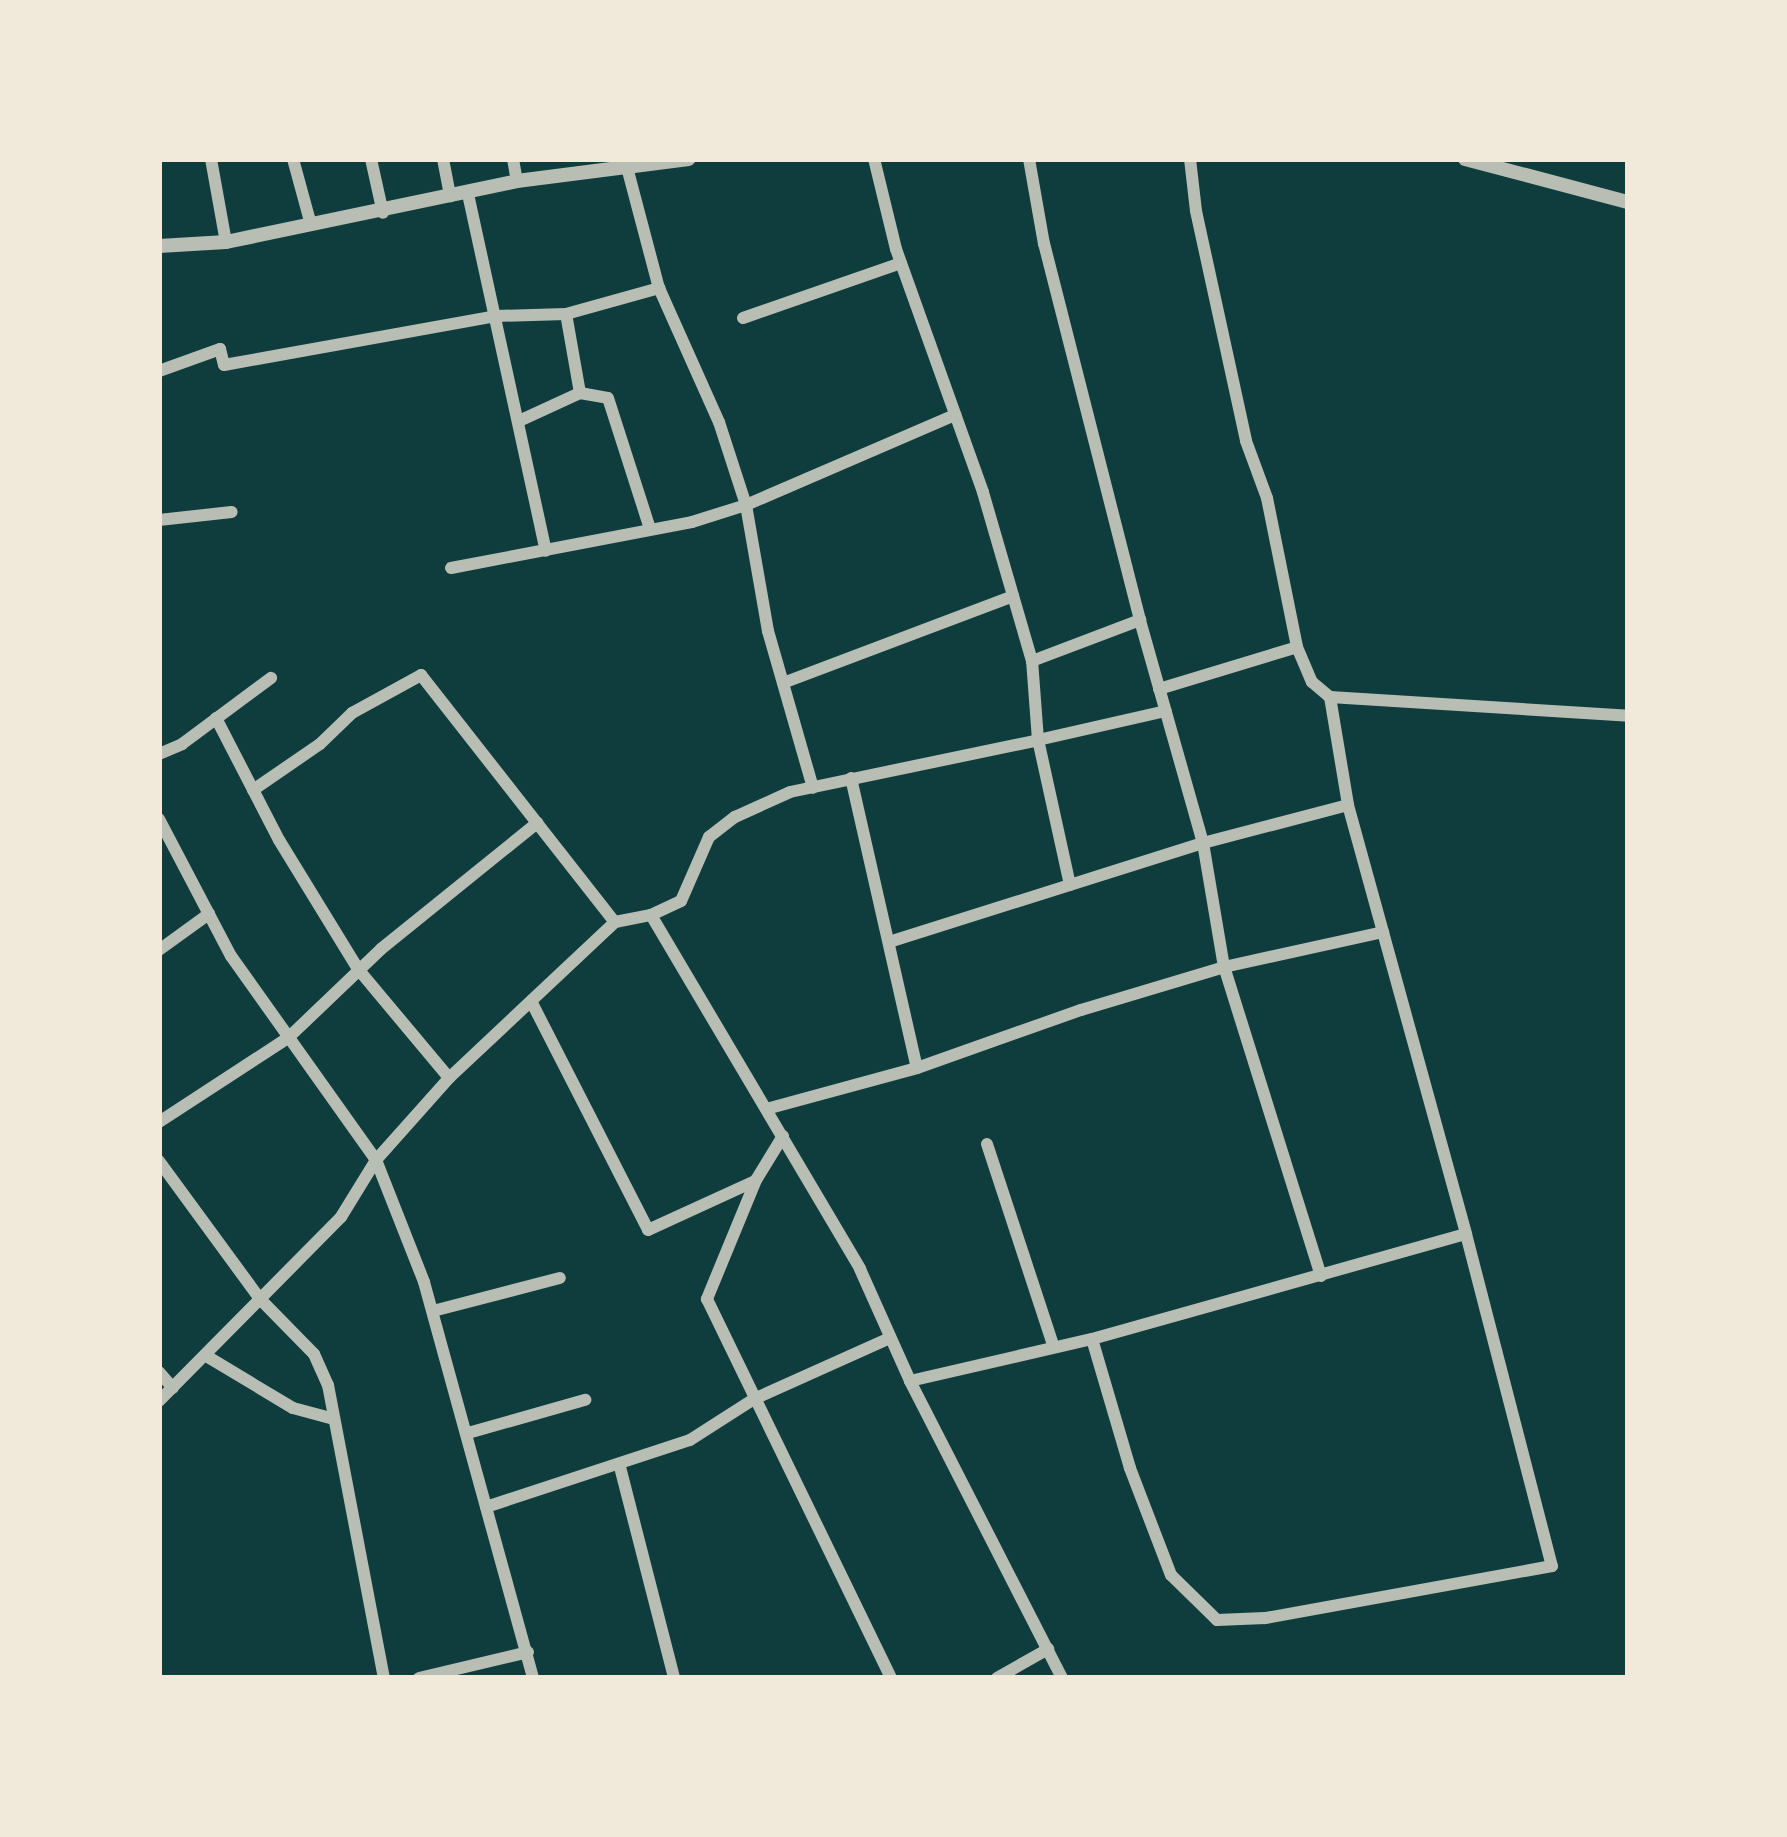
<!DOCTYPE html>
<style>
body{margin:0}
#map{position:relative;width:1787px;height:1837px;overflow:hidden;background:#0f3d3e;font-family:"PT Serif",serif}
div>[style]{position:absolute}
.minor>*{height:12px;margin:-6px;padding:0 6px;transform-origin:6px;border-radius:6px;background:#b8beb3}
.tertiary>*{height:14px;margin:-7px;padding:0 7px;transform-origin:7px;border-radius:7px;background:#b8beb3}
span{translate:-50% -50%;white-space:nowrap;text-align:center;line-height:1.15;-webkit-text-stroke:10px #f1e9da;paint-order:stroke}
.frame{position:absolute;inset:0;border:162px solid #f1e9da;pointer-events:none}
</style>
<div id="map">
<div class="minor">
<i style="left:211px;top:159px;width:84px;rotate:79.8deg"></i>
<i style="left:293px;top:159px;width:68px;rotate:74.7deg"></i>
<i style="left:371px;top:159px;width:55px;rotate:77.5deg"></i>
<i style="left:443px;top:159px;width:38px;rotate:79deg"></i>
<i style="left:513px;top:159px;width:22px;rotate:80deg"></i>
<i style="left:1190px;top:159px;width:52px;rotate:83.4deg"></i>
<i style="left:1196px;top:211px;width:235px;rotate:77.7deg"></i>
<i style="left:1246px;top:441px;width:61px;rotate:69.8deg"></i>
<i style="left:1267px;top:498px;width:152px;rotate:78.6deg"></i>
<i style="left:1297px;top:647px;width:38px;rotate:67deg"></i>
<i style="left:1312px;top:682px;width:23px;rotate:40deg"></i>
<i style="left:1330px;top:697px;width:109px;rotate:80.5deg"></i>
<i style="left:1348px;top:805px;width:445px;rotate:74.6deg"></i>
<i style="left:1466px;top:1234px;width:343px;rotate:75.5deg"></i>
<i style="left:1552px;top:1566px;width:292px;rotate:169.7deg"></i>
<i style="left:1265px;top:1618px;width:48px;rotate:177.6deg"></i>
<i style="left:1217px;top:1620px;width:64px;rotate:-135.6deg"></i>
<i style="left:1171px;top:1575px;width:115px;rotate:-111deg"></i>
<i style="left:1130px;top:1468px;width:134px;rotate:-106.4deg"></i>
<i style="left:1092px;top:1339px;width:388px;rotate:-15.7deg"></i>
<i style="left:628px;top:171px;width:121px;rotate:75.2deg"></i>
<i style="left:659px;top:288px;width:147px;rotate:65.9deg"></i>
<i style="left:719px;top:422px;width:87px;rotate:72deg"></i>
<i style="left:746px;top:505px;width:128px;rotate:80.1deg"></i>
<i style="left:768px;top:631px;width:163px;rotate:74deg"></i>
<i style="left:468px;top:194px;width:365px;rotate:77.7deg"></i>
<i style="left:743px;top:318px;width:167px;rotate:-19.2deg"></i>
<i style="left:159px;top:371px;width:65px;rotate:-19.8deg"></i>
<i style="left:220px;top:349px;width:16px;rotate:76deg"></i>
<i style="left:224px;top:365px;width:276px;rotate:-10.2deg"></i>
<i style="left:496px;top:316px;width:70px;rotate:-1.6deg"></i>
<i style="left:566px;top:314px;width:97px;rotate:-15.6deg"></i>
<i style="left:580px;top:393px;width:28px;rotate:10deg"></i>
<i style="left:608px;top:398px;width:134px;rotate:72.2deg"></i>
<i style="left:519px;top:421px;width:67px;rotate:-24.7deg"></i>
<i style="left:580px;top:393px;width:80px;rotate:-100deg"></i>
<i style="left:159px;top:520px;width:73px;rotate:-6.3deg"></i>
<i style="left:451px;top:568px;width:245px;rotate:-10.8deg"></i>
<i style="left:692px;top:522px;width:57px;rotate:-17.5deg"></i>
<i style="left:746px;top:505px;width:228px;rotate:-23.3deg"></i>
<i style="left:1032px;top:661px;width:116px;rotate:-20.8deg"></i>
<i style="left:783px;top:683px;width:246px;rotate:-20.7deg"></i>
<i style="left:1159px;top:689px;width:144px;rotate:-16.9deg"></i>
<i style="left:1330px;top:697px;width:299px;rotate:3.6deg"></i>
<i style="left:216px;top:718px;width:137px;rotate:62.7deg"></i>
<i style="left:279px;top:840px;width:151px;rotate:58.5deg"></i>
<i style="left:358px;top:969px;width:142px;rotate:50.1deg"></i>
<i style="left:159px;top:754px;width:25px;rotate:-23deg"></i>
<i style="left:182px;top:744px;width:111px;rotate:-36.6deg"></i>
<i style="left:851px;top:778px;width:297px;rotate:77.2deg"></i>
<i style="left:253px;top:790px;width:81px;rotate:-34.5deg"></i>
<i style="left:320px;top:744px;width:45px;rotate:-44.1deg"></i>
<i style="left:352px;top:713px;width:79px;rotate:-28.8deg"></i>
<i style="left:421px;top:675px;width:314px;rotate:51.9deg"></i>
<i style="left:159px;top:819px;width:155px;rotate:62.3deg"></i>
<i style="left:231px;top:956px;width:250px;rotate:54.6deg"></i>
<i style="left:376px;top:1160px;width:131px;rotate:68.5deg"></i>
<i style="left:424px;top:1282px;width:411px;rotate:74.6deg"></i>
<i style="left:1070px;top:885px;width:148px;rotate:-102.4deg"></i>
<i style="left:1038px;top:740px;width:131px;rotate:-12.8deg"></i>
<i style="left:651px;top:915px;width:411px;rotate:59.4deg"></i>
<i style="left:860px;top:1269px;width:123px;rotate:65.9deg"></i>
<i style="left:910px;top:1381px;width:334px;rotate:62.9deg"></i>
<i style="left:889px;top:942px;width:329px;rotate:-17.5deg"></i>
<i style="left:1203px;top:843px;width:150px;rotate:-14.7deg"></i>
<i style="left:159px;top:950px;width:62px;rotate:-35.8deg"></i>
<i style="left:531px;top:1001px;width:257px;rotate:62.9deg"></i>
<i style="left:648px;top:1230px;width:118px;rotate:-24.6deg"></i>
<i style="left:770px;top:1108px;width:152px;rotate:-15.2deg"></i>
<i style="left:917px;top:1068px;width:174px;rotate:-19.5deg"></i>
<i style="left:1081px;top:1010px;width:149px;rotate:-16.7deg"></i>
<i style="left:1224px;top:967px;width:126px;rotate:-99.6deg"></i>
<i style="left:1203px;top:843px;width:232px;rotate:-105.8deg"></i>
<i style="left:1140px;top:620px;width:388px;rotate:-104.3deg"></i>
<i style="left:1044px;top:244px;width:86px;rotate:-100deg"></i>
<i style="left:159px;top:1122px;width:154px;rotate:-33.1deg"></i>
<i style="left:288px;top:1038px;width:129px;rotate:-43.7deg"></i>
<i style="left:381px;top:949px;width:201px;rotate:-38.9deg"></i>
<i style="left:783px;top:1136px;width:52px;rotate:121.5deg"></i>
<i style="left:756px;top:1180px;width:129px;rotate:112.4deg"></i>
<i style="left:707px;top:1299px;width:421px;rotate:64.1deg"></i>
<i style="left:987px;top:1144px;width:212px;rotate:71.8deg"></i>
<i style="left:159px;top:1161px;width:171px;rotate:53.8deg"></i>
<i style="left:260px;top:1299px;width:77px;rotate:45.5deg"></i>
<i style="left:314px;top:1354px;width:34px;rotate:66deg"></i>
<i style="left:328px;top:1385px;width:298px;rotate:79.2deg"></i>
<i style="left:1321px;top:1276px;width:324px;rotate:-107.4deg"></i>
<i style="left:1224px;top:967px;width:163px;rotate:-12.4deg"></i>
<i style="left:433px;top:1311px;width:131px;rotate:-14.6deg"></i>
<i style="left:208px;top:1357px;width:99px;rotate:31deg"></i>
<i style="left:293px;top:1408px;width:42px;rotate:15deg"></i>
<i style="left:159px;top:1372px;width:21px;rotate:49deg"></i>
<i style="left:910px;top:1381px;width:187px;rotate:-13deg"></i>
<i style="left:159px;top:1401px;width:259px;rotate:-45.3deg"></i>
<i style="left:341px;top:1217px;width:67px;rotate:-58.4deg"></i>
<i style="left:376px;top:1160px;width:110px;rotate:-48.3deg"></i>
<i style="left:449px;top:1078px;width:228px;rotate:-43.2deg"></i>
<i style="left:615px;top:922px;width:37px;rotate:-11deg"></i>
<i style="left:651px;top:915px;width:33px;rotate:-25deg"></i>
<i style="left:681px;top:901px;width:70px;rotate:-66.4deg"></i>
<i style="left:709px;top:837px;width:33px;rotate:-38deg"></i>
<i style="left:735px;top:817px;width:60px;rotate:-24.4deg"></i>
<i style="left:790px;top:792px;width:253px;rotate:-11.8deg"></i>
<i style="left:1038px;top:740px;width:79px;rotate:-94.3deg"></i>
<i style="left:1032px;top:661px;width:176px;rotate:-106.2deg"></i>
<i style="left:983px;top:492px;width:258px;rotate:-109.7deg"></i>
<i style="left:896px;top:249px;width:93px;rotate:-103.7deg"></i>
<i style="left:468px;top:1433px;width:122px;rotate:-15.8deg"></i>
<i style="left:620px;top:1467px;width:218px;rotate:75.6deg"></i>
<i style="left:486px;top:1507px;width:215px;rotate:-18.2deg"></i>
<i style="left:690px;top:1440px;width:76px;rotate:-32.6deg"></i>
<i style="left:754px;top:1399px;width:149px;rotate:-24.2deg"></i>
<i style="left:419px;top:1678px;width:112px;rotate:-13.4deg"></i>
<i style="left:997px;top:1678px;width:59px;rotate:-29.6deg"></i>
</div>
<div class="tertiary">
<i style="left:1465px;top:159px;width:169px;rotate:14.8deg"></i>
<i style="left:159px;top:246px;width:67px;rotate:-3.4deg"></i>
<i style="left:226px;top:242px;width:297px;rotate:-11.8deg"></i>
<i style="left:517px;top:181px;width:173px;rotate:-7.3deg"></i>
</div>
<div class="frame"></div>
</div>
